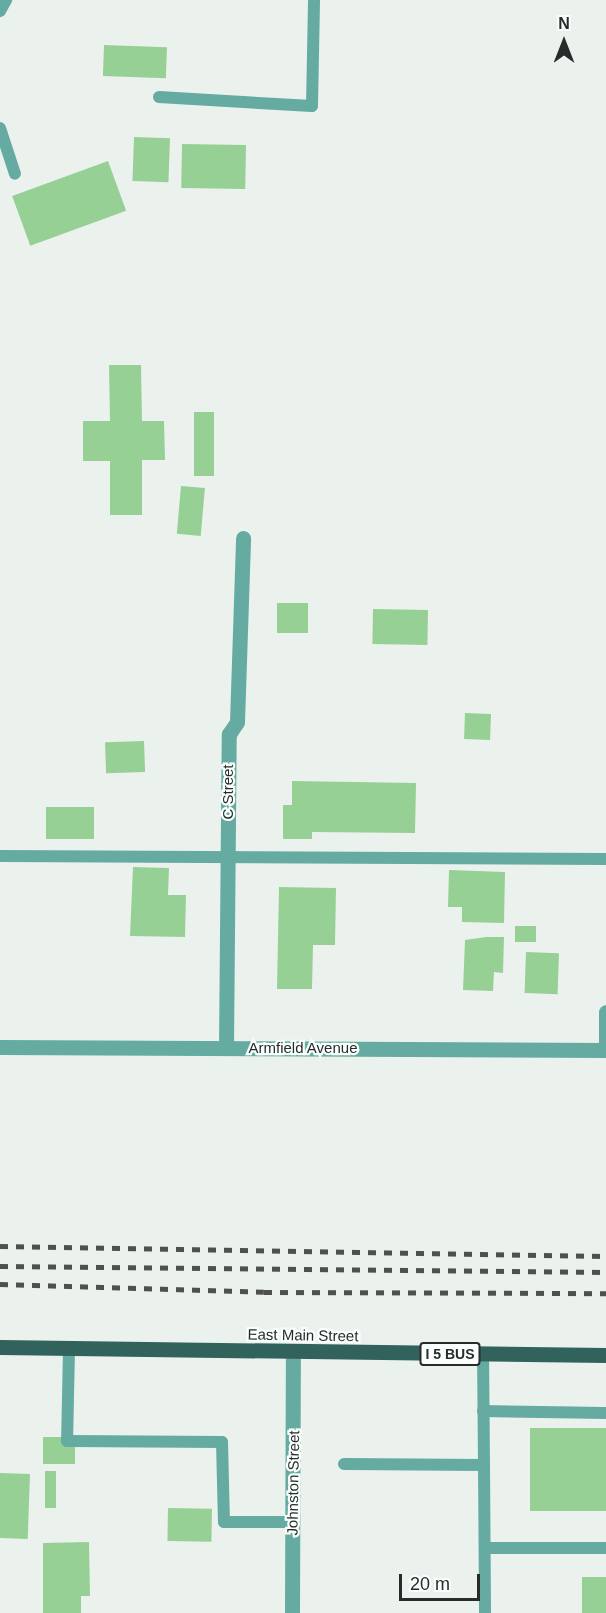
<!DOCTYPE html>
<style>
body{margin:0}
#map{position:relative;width:606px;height:1613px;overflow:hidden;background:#ebf2ee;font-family:Helvetica,sans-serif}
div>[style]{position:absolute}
.building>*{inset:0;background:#96d094;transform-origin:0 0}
.lane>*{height:12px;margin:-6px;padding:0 6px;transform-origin:6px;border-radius:6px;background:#65aba1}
.street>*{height:15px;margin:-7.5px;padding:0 7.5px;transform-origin:7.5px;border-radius:7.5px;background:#65aba1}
.primary>*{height:15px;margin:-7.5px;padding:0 7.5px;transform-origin:7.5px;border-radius:7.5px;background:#31625b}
.rail>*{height:4.5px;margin-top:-2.25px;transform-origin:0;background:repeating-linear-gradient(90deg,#4d504f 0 8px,transparent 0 16px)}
span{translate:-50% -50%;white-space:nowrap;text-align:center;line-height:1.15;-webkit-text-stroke:4.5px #f9fffc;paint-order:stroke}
.shield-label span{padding:2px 4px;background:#f9fffc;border:2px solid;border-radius:4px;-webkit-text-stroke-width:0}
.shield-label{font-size:14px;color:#292b2a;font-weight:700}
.street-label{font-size:15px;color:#292b2a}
.north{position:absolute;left:534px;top:12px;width:60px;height:60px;-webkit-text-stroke:4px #f9fffc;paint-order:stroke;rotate:0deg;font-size:16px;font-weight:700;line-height:24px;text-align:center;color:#292b2a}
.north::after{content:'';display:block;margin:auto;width:21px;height:27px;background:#292b2a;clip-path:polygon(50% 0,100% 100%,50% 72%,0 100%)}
.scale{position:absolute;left:399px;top:1574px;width:81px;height:27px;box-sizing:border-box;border:3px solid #292b2a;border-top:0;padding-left:8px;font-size:18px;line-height:21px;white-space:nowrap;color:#292b2a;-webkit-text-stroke:4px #f9fffc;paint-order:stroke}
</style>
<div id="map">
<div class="building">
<i style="left:104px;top:45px;width:63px;height:31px;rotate:2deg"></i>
<i style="left:134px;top:137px;width:36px;height:44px;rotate:2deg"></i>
<i style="left:182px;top:144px;width:64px;height:44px;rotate:1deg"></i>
<i style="left:108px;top:161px;width:53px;height:102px;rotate:70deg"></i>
<i style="clip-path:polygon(109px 365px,141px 365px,142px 421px,164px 421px,165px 460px,142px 460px,142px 515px,110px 515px,110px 461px,83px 461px,83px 421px,110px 421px)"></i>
<i style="left:194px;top:412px;width:20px;height:64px"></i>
<i style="left:181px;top:486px;width:24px;height:48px;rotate:5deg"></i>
<i style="left:277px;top:603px;width:31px;height:30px"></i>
<i style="left:373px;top:609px;width:55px;height:35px;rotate:1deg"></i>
<i style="left:465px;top:713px;width:26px;height:26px;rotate:2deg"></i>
<i style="left:144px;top:741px;width:31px;height:39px;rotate:88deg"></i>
<i style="clip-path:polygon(292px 781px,416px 783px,415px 833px,312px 832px,312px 839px,283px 839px,283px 805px,292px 805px)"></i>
<i style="left:46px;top:807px;width:48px;height:32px"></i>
<i style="clip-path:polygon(133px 867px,169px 868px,168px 895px,186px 895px,185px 937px,130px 936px)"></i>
<i style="clip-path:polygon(449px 870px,505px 872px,504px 923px,462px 922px,462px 907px,448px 907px)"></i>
<i style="clip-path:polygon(279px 887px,336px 888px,335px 945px,313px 945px,312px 989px,277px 989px)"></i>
<i style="left:515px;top:926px;width:21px;height:16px"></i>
<i style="clip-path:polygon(486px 937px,504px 937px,503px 973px,494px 972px,493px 991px,463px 990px,465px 940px)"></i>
<i style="left:526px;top:952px;width:33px;height:41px;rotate:2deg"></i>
<i style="left:530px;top:1428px;width:76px;height:83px"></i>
<i style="left:43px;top:1437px;width:32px;height:27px"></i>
<i style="left:45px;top:1471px;width:11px;height:37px"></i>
<i style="left:0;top:1473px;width:30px;height:65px;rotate:2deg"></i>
<i style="left:168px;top:1508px;width:44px;height:33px;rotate:1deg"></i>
<i style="clip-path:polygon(89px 1542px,90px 1596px,81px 1596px,81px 1613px,43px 1613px,43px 1543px)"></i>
<i style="left:582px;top:1577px;width:24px;height:36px"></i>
</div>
<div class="lane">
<i style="left:0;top:11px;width:13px;rotate:-61deg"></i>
<i style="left:159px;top:97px;width:153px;rotate:3.4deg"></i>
<i style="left:312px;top:106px;width:106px;rotate:-88.9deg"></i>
<i style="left:0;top:128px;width:48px;rotate:71.9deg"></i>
<i style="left:0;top:856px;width:606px;rotate:0.28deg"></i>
<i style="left:69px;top:1349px;width:92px;rotate:91.2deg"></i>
<i style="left:67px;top:1441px;width:155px;rotate:0.4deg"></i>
<i style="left:222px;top:1442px;width:80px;rotate:88.6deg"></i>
<i style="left:224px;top:1522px;width:68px"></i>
<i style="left:483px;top:1411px;width:123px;rotate:0.9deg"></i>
<i style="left:344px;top:1464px;width:140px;rotate:0.4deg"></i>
<i style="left:484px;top:1465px;width:111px;rotate:-90.5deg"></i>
<i style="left:484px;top:1465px;width:148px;rotate:89.6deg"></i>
<i style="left:485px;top:1548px;width:121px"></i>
</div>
<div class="street">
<i style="left:0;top:1047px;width:606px;rotate:0.28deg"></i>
<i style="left:226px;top:1048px;width:314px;rotate:-89.5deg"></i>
<i style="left:229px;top:734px;width:14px;rotate:-56deg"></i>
<i style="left:237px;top:722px;width:184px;rotate:-88.1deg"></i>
<i style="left:606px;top:1050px;width:38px;rotate:-90deg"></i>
<i style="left:292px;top:1613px;width:259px;rotate:-89.8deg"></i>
</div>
<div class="primary">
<i style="left:0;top:1347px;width:606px;rotate:0.76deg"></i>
</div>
<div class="rail">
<i style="left:0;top:1246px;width:606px;rotate:0.95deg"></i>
<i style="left:0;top:1266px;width:606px;rotate:0.57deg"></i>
<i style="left:0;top:1284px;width:264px;rotate:1.7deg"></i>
<i style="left:264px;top:1292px;width:342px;rotate:0.2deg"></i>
</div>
<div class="shield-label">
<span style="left:450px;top:1354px">I 5 BUS</span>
</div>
<div class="street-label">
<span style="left:228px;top:792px;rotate:-90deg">C Street</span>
<span style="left:303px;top:1048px">Armfield Avenue</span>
<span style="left:303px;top:1335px;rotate:1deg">East Main Street</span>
<span style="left:293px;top:1483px;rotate:-89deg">Johnston Street</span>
</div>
<div class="north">N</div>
<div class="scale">20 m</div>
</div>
